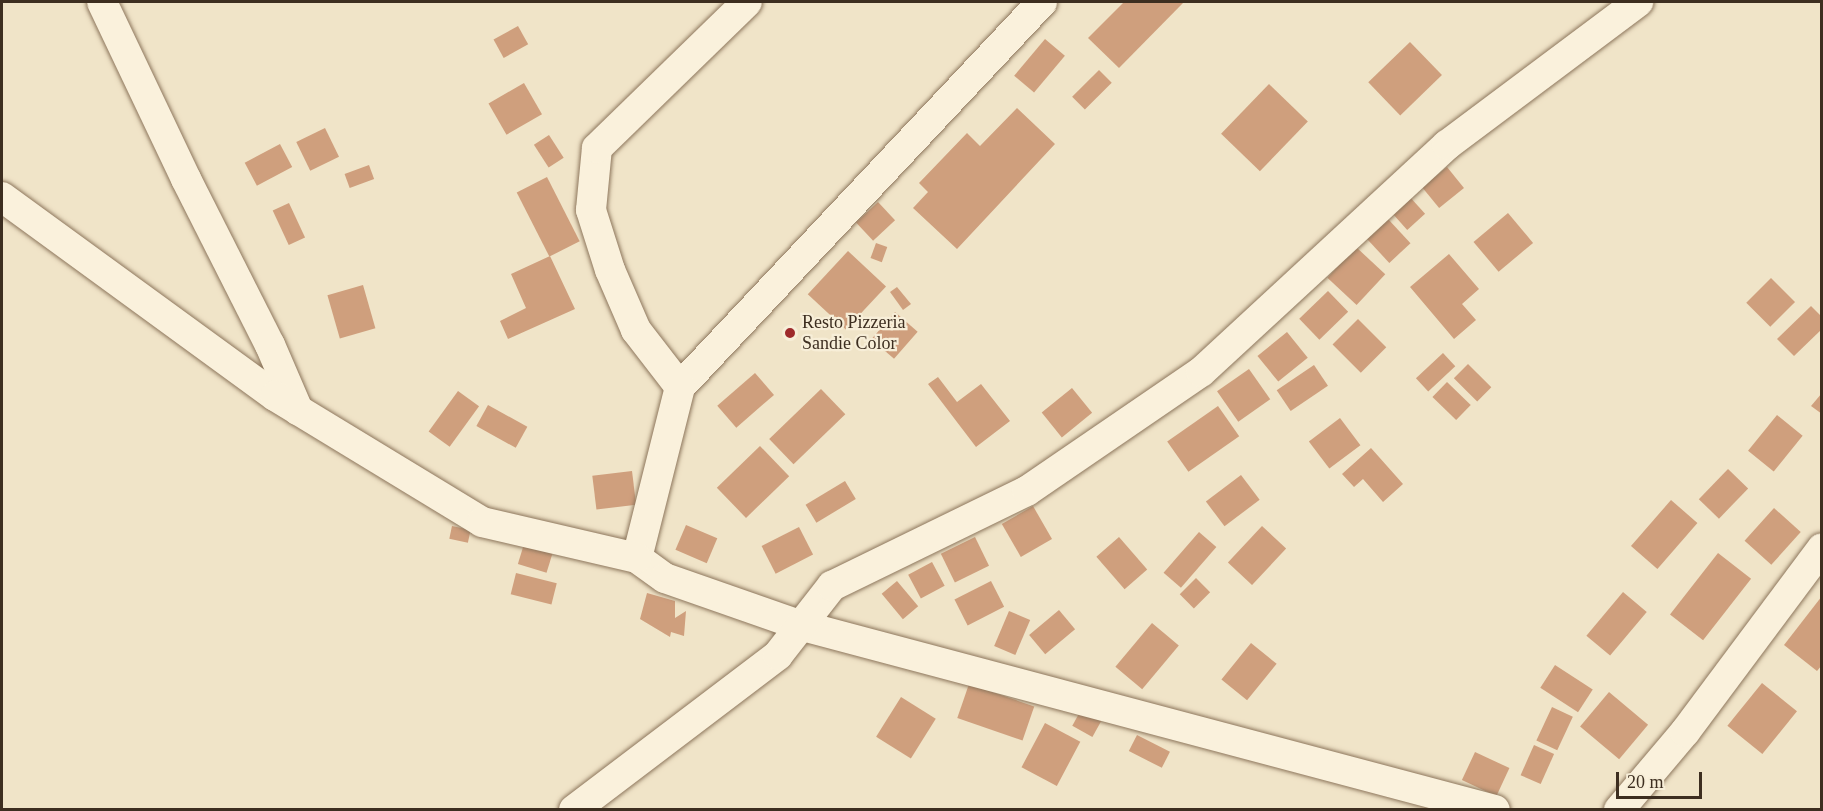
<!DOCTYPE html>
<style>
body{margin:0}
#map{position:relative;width:1823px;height:811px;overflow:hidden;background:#f0e4c8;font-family:Georgia,serif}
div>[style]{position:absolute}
.building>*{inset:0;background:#cf9f7d;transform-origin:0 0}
.roads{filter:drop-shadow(0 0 2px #8d765c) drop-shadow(0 0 2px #8d765c)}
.minor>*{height:30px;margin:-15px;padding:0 15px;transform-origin:15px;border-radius:15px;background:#faf1dc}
.dots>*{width:16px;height:16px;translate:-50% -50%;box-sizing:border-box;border:3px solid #f7eed8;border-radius:50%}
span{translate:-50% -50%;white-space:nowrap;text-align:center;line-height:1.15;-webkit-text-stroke:4.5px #f7eed8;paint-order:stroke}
.poi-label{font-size:18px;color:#3d2e20}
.left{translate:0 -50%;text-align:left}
.frame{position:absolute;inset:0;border:3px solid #3d2e20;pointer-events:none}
.scale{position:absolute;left:1616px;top:772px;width:86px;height:27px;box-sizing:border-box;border:3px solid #3d2e20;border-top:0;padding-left:8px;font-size:18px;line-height:21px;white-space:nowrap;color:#3d2e20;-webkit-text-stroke:4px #f7eed8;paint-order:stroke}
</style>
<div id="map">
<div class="building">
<i style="clip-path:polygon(1124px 2px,1184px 2px,1119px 68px,1088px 38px)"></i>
<i style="left:518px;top:26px;width:21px;height:28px;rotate:61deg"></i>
<i style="left:1045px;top:39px;width:26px;height:48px;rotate:40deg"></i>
<i style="left:1410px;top:42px;width:46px;height:58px;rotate:46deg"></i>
<i style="left:1099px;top:70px;width:18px;height:38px;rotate:45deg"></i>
<i style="left:524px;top:83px;width:36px;height:41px;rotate:60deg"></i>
<i style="left:1269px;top:84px;width:54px;height:69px;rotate:44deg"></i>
<i style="clip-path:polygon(1017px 108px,1055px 144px,957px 249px,913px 208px,928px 192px,919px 183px,967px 133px,980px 146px)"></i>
<i style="left:325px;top:128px;width:32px;height:32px;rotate:64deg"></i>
<i style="left:549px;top:135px;width:27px;height:18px;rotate:57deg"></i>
<i style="left:280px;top:144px;width:26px;height:40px;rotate:62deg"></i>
<i style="left:369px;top:165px;width:15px;height:26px;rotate:70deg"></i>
<i style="left:1447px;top:167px;width:27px;height:32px;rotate:51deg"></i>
<i style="left:547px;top:177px;width:72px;height:34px;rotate:63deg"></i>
<i style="left:1409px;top:196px;width:24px;height:24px;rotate:48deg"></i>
<i style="left:878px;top:202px;width:25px;height:30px;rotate:47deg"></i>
<i style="left:289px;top:203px;width:38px;height:18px;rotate:65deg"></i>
<i style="left:1508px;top:213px;width:39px;height:45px;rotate:50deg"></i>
<i style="left:1388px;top:219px;width:33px;height:29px;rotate:47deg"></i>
<i style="left:876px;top:243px;width:12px;height:16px;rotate:20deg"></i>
<i style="left:1356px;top:247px;width:40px;height:42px;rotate:43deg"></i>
<i style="left:848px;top:251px;width:52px;height:59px;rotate:43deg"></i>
<i style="clip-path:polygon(1449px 254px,1479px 289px,1462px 304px,1476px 320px,1454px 339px,1410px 287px)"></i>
<i style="clip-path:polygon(550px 256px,575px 309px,508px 339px,500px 321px,526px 308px,511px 274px)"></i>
<i style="left:1771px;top:278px;width:34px;height:35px;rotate:45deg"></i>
<i style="left:363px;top:285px;width:45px;height:37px;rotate:74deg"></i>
<i style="clip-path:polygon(897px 287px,911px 304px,903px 310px,890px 292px)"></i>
<i style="left:1328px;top:291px;width:29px;height:40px;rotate:46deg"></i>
<i style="clip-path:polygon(1811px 306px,1822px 317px,1822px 329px,1794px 356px,1777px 339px)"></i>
<i style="left:895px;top:312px;width:30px;height:36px;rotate:41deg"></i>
<i style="left:1358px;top:319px;width:40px;height:36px;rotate:45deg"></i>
<i style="left:1287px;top:332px;width:33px;height:38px;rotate:51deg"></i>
<i style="left:1443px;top:353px;width:18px;height:37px;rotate:47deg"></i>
<i style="left:1468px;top:364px;width:33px;height:20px;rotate:45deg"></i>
<i style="left:1314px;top:365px;width:25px;height:45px;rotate:56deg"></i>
<i style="left:1249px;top:369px;width:37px;height:39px;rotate:55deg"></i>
<i style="left:755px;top:373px;width:29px;height:50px;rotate:49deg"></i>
<i style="clip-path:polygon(938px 377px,957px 402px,981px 384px,1010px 421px,976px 447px,928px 384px)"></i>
<i style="left:1447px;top:382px;width:33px;height:21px;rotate:44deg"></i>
<i style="left:1072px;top:388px;width:32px;height:39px;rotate:51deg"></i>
<i style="left:821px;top:389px;width:35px;height:72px;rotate:46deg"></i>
<i style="left:458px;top:391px;width:26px;height:50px;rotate:36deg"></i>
<i style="clip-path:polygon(1822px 393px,1822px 414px,1811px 406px)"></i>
<i style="left:488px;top:405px;width:45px;height:24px;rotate:29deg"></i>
<i style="left:1218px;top:406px;width:37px;height:62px;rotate:55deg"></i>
<i style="left:1777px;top:415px;width:33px;height:46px;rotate:39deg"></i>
<i style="left:1340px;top:418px;width:34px;height:39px;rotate:53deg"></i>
<i style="left:760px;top:446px;width:42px;height:60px;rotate:46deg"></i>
<i style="clip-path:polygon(1371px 448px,1403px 484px,1383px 502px,1363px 479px,1354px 487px,1342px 474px)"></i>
<i style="left:1728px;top:469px;width:28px;height:42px;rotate:44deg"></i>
<i style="left:632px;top:471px;width:34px;height:40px;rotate:83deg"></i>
<i style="left:1241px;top:475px;width:31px;height:44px;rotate:53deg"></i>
<i style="left:845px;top:481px;width:21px;height:46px;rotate:59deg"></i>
<i style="left:1671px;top:500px;width:35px;height:61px;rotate:41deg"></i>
<i style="left:1033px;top:506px;width:38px;height:36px;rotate:60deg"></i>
<i style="left:1774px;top:508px;width:36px;height:44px;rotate:42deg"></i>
<i style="left:686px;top:525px;width:34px;height:27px;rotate:23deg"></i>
<i style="left:452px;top:526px;width:19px;height:13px;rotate:12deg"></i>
<i style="left:1262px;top:526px;width:33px;height:50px;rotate:43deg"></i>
<i style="left:799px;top:527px;width:31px;height:42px;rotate:63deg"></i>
<i style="left:1199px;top:532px;width:23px;height:54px;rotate:41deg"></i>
<i style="left:975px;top:537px;width:32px;height:38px;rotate:64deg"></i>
<i style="left:1119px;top:537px;width:43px;height:30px;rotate:49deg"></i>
<i style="left:524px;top:544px;width:30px;height:21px;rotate:17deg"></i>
<i style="left:1718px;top:553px;width:42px;height:78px;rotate:38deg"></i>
<i style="left:932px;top:562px;width:27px;height:27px;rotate:62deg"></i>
<i style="left:516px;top:573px;width:42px;height:22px;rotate:14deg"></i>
<i style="left:1196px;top:578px;width:20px;height:23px;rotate:45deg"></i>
<i style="left:897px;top:581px;width:33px;height:20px;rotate:50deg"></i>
<i style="left:991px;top:581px;width:29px;height:41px;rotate:63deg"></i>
<i style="left:1623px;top:592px;width:31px;height:57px;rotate:40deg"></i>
<i style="clip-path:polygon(647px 593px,675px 601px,675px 618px,686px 611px,684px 636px,671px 632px,670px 637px,640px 619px)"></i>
<i style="clip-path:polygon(1822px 596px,1822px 665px,1817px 671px,1784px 645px)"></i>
<i style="left:1059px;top:610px;width:25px;height:39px;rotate:50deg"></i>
<i style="left:1009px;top:611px;width:23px;height:38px;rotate:23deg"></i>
<i style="left:1152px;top:623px;width:35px;height:57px;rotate:40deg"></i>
<i style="left:1251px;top:643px;width:33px;height:47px;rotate:39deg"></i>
<i style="left:1555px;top:665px;width:45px;height:27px;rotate:33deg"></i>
<i style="left:1762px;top:683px;width:45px;height:55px;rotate:39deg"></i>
<i style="left:969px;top:684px;width:69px;height:36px;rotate:19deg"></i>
<i style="left:1609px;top:692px;width:51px;height:45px;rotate:40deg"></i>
<i style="left:901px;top:697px;width:41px;height:47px;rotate:32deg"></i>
<i style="left:1552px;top:707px;width:23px;height:37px;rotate:25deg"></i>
<i style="left:1081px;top:710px;width:23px;height:18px;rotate:29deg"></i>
<i style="left:1045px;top:723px;width:40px;height:50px;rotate:28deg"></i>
<i style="left:1137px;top:735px;width:37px;height:18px;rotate:27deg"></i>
<i style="left:1534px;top:745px;width:22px;height:33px;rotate:24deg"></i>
<i style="left:1475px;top:752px;width:38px;height:31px;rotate:25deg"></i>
</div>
<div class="roads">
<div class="minor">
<i style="left:102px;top:2px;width:196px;rotate:64.6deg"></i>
<i style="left:186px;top:179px;width:186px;rotate:63.2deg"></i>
<i style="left:270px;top:345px;width:71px;rotate:66.7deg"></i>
<i style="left:1042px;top:2px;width:528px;rotate:133.24deg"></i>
<i style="left:680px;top:387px;width:176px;rotate:104.1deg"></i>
<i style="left:637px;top:558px;width:34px;rotate:36deg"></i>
<i style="left:665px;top:578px;width:142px;rotate:19.3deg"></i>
<i style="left:799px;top:625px;width:720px;rotate:14.89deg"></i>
<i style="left:2px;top:197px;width:338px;rotate:36.1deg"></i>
<i style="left:275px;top:396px;width:242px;rotate:31.3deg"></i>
<i style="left:482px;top:522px;width:159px;rotate:13.1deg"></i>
<i style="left:680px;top:387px;width:72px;rotate:-127.7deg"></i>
<i style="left:636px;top:330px;width:65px;rotate:-113.4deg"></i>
<i style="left:610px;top:270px;width:63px;rotate:-107.6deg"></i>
<i style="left:591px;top:210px;width:62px;rotate:-84.5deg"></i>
<i style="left:597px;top:148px;width:209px;rotate:-44.2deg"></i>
<i style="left:574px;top:810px;width:256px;rotate:-37.2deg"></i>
<i style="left:778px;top:655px;width:88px;rotate:-52deg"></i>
<i style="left:832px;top:586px;width:217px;rotate:-26deg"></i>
<i style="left:1027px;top:491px;width:211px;rotate:-34.4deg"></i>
<i style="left:1201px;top:372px;width:335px;rotate:-42.7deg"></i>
<i style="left:1447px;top:145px;width:239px;rotate:-36.8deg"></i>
<i style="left:1619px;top:810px;width:102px;rotate:-49.8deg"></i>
<i style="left:1685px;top:732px;width:229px;rotate:-53.3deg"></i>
</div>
</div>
<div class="dots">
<i style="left:790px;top:333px;background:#9e2a2b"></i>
</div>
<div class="poi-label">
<span class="left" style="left:802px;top:333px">Resto Pizzeria<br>Sandie Color</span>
</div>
<div class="frame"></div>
<div class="scale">20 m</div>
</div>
